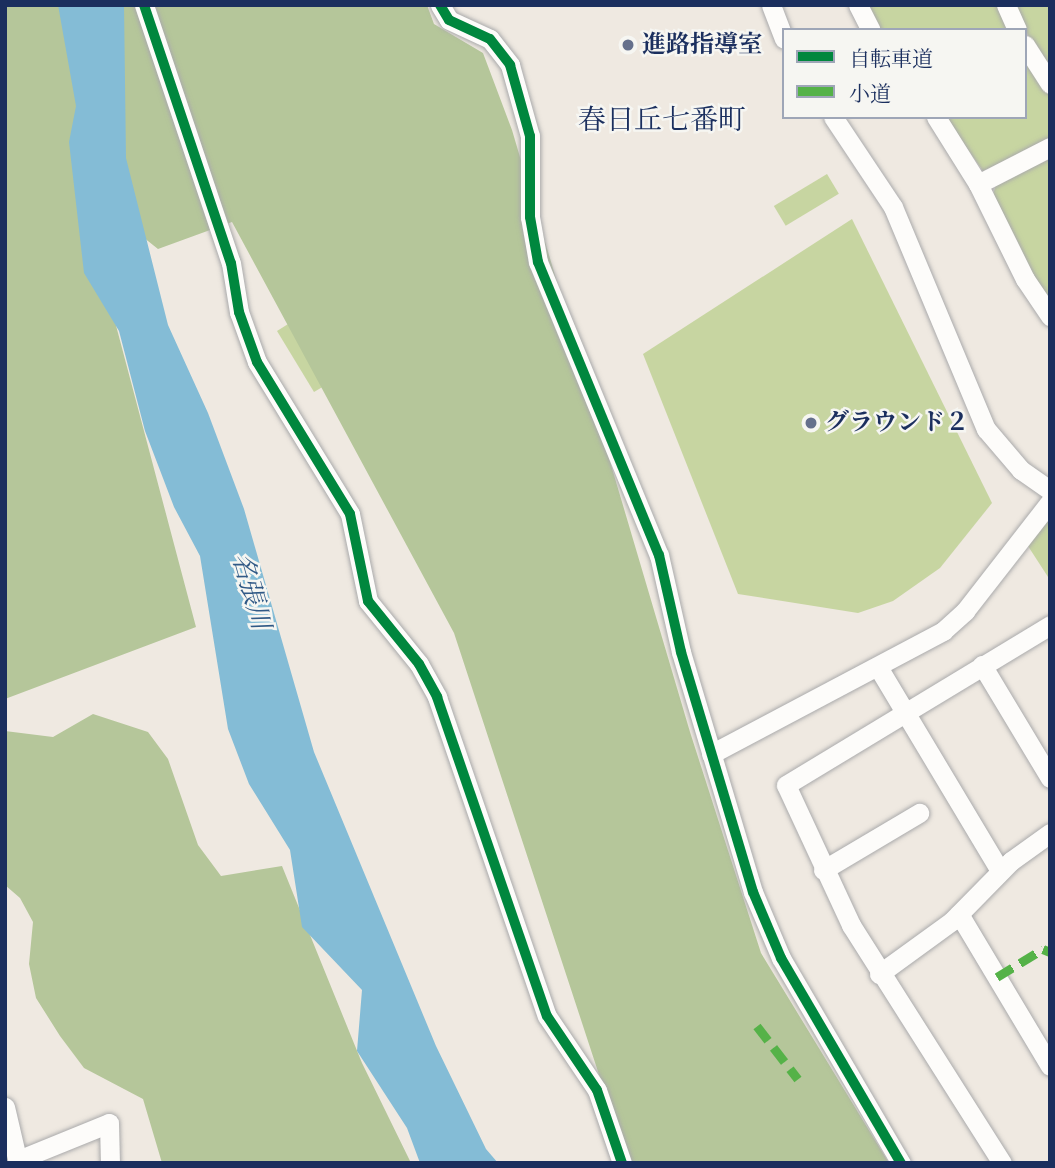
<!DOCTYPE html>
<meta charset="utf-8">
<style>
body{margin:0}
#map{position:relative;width:1055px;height:1168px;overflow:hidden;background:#efe9e1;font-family:"IM FELL French Canon","Noto Serif JP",serif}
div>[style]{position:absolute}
.green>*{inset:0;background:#c7d5a1;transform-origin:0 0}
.forest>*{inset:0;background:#b5c69a}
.water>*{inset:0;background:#84bcd6}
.roads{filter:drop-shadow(0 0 2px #aaaaab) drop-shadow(0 0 2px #aaaaab)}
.street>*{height:19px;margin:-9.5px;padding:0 9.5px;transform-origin:9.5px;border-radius:9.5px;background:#fdfcfa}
.quiet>*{height:9px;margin-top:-4.5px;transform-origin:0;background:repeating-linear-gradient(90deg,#55b248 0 18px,transparent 0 27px)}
.cycleway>*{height:10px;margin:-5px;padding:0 5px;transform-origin:5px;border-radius:5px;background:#00873e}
.dots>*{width:19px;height:19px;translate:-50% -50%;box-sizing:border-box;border:4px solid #f6f6f2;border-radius:50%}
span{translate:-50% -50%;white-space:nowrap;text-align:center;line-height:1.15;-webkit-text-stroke:5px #f6f6f2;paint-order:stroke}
.poi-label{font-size:24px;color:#1b2f5e;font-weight:700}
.left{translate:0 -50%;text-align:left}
.water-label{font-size:26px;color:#305986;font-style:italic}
.quarter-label{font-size:28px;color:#1b2f5e}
.frame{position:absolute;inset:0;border:7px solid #1b2f5e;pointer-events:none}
.legend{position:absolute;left:782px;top:28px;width:245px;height:91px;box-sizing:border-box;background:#f6f6f2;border:2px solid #9ea6b7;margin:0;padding:9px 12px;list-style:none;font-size:21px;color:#1b2f5e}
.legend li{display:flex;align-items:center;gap:14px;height:35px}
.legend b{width:35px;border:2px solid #9ea6b7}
</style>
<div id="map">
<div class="green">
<i style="clip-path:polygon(868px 5px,997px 5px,1010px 30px,879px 30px)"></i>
<i style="clip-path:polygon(1014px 5px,1050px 5px,1050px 71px,1024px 28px)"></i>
<i style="clip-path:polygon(1025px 59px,1050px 96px,1050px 139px,983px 171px,945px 117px,1025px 117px)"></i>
<i style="clip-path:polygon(1050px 155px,1050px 304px,1031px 276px,993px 195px,996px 184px)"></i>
<i style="left:827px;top:174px;width:23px;height:62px;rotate:59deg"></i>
<i style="clip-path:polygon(852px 219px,992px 503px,940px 568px,893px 601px,858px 613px,738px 594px,643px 354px)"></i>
<i style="clip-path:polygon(304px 314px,356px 367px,314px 392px,277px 331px)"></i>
<i style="clip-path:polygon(1050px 513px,1050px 580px,1026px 543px)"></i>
</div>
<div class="forest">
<i style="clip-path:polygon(5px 5px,427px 5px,434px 24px,483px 53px,512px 130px,690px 732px,761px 953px,889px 1163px,628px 1163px,454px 633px,232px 222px,158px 249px,79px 186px,196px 627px,5px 699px)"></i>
<i style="clip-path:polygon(93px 714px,148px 732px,168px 759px,198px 845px,221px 876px,282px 866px,362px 1063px,411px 1163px,162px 1163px,143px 1099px,84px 1068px,60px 1036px,36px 998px,29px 964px,33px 922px,20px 898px,5px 885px,5px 731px,53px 737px)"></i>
</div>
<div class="water">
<i style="clip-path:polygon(58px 5px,124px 5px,126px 158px,168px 325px,208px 413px,244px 509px,314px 752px,436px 1046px,486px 1149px,498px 1163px,420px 1163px,407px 1128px,357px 1051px,362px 990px,302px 927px,290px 850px,249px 784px,228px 729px,200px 556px,174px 507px,145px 431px,119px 331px,84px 273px,69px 142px,76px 106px)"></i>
</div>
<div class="roads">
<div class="street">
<i style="left:144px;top:5px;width:272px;rotate:71.4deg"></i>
<i style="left:231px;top:263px;width:50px;rotate:80.7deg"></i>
<i style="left:239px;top:312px;width:53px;rotate:70.2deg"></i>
<i style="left:257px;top:362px;width:178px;rotate:58.5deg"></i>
<i style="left:350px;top:514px;width:89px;rotate:78.3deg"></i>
<i style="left:368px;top:601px;width:81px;rotate:51deg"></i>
<i style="left:419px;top:664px;width:38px;rotate:61deg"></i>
<i style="left:437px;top:697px;width:337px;rotate:71deg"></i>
<i style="left:547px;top:1016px;width:89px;rotate:56deg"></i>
<i style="left:597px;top:1090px;width:77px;rotate:71.1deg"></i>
<i style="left:440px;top:5px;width:17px;rotate:59deg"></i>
<i style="left:449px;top:20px;width:45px;rotate:24.9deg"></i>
<i style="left:490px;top:39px;width:33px;rotate:52deg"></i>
<i style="left:510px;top:65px;width:74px;rotate:74.3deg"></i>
<i style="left:530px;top:136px;width:81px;rotate:90deg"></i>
<i style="left:530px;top:217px;width:46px;rotate:79.9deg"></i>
<i style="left:538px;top:262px;width:317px;rotate:67.6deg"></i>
<i style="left:659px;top:555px;width:99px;rotate:77.2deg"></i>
<i style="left:681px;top:652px;width:251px;rotate:73.3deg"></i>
<i style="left:753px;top:892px;width:72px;rotate:67deg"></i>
<i style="left:781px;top:958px;width:238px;rotate:59.7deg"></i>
<i style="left:771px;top:5px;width:36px;rotate:69deg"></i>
<i style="left:858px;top:5px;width:28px;rotate:63deg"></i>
<i style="left:1006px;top:5px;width:27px;rotate:66deg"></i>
<i style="left:1025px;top:45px;width:46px;rotate:57.3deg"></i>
<i style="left:833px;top:117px;width:108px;rotate:56.3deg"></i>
<i style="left:893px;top:207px;width:241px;rotate:67.3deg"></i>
<i style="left:986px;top:429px;width:54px;rotate:49.5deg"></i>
<i style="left:1021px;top:470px;width:35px;rotate:35deg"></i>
<i style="left:936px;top:117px;width:79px;rotate:57.9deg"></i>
<i style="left:978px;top:184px;width:106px;rotate:63.7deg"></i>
<i style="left:1025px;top:279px;width:45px;rotate:56deg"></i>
<i style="left:978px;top:184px;width:81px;rotate:-27.2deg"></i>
<i style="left:982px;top:665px;width:132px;rotate:59deg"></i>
<i style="left:878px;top:667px;width:238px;rotate:59.1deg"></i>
<i style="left:711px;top:754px;width:263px;rotate:-27.9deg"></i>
<i style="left:943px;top:631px;width:30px;rotate:-42deg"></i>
<i style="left:965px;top:611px;width:138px;rotate:-52.1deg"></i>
<i style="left:823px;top:870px;width:112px;rotate:-30.7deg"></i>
<i style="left:959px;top:914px;width:177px;rotate:59.1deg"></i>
<i style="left:879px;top:974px;width:90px;rotate:-36deg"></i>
<i style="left:952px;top:921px;width:84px;rotate:-45.5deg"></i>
<i style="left:1011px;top:861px;width:48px;rotate:-35.7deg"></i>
<i style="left:5px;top:1107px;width:57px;rotate:76.9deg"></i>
<i style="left:18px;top:1160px;width:98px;rotate:-22.1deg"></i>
<i style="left:109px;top:1123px;width:40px;rotate:88.6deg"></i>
<i style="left:1002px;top:1163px;width:282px;rotate:-122.4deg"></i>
<i style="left:851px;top:925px;width:154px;rotate:-114.9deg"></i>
<i style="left:786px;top:785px;width:309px;rotate:-31.2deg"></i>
</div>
</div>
<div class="quiet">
<i style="left:997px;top:977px;width:54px;rotate:-31.3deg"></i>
<i style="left:1043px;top:949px;width:8px;rotate:23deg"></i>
<i style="left:757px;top:1026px;width:67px;rotate:52.3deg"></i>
</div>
<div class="cycleway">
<i style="left:144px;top:5px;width:272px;rotate:71.4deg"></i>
<i style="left:231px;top:263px;width:50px;rotate:80.7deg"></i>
<i style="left:239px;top:312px;width:53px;rotate:70.2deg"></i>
<i style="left:257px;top:362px;width:178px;rotate:58.5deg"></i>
<i style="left:350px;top:514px;width:89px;rotate:78.3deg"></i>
<i style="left:368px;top:601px;width:81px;rotate:51deg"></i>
<i style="left:419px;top:664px;width:38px;rotate:61deg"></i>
<i style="left:437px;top:697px;width:337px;rotate:71deg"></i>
<i style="left:547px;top:1016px;width:89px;rotate:56deg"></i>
<i style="left:597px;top:1090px;width:77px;rotate:71.1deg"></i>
<i style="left:440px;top:5px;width:17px;rotate:59deg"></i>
<i style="left:449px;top:20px;width:45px;rotate:24.9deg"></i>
<i style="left:490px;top:39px;width:33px;rotate:52deg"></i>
<i style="left:510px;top:65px;width:74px;rotate:74.3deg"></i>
<i style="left:530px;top:136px;width:81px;rotate:90deg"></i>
<i style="left:530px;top:217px;width:46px;rotate:79.9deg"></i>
<i style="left:538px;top:262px;width:317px;rotate:67.6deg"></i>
<i style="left:659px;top:555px;width:99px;rotate:77.2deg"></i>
<i style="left:681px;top:652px;width:251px;rotate:73.3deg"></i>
<i style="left:753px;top:892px;width:72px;rotate:67deg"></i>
<i style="left:781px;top:958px;width:238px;rotate:59.7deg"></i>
</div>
<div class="dots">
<i style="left:628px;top:45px;background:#65708c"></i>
<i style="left:811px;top:423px;background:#65708c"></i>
</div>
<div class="poi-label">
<span class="left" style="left:642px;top:45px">進路指導室</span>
<span class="left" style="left:825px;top:423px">グラウンド２</span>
</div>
<div class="water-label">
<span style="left:251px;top:591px;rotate:74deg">名張川</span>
</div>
<div class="quarter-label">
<span style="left:662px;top:120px">春日丘七番町</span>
</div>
<div class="frame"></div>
<ul class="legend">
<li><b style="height:9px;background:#00873e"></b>自転車道</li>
<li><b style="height:9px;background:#55b248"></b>小道</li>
</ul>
</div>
